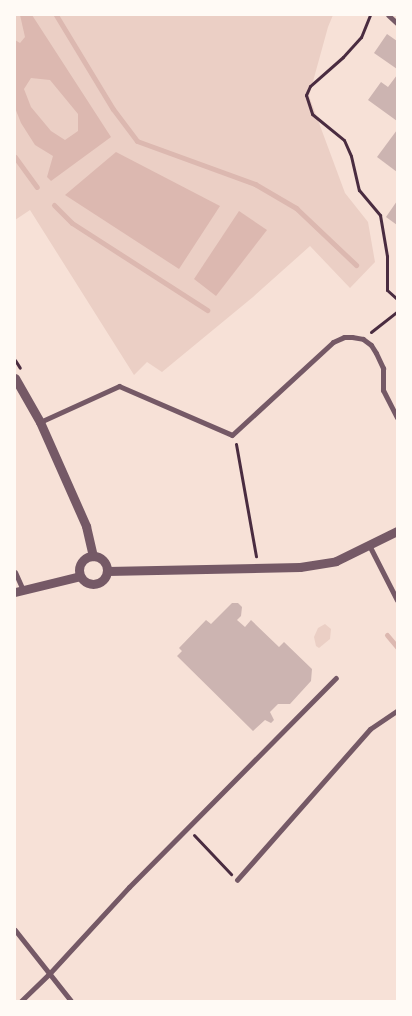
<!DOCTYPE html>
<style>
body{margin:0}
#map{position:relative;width:412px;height:1016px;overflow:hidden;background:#f7e1d7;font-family:"Archivo Narrow",sans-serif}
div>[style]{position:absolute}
.green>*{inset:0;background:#ebcfc5}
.water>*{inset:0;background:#dcb8b0}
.stream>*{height:5px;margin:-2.5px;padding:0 2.5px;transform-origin:2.5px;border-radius:2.5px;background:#dcb8b0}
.building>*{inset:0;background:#ccb4b1}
.path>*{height:3px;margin:-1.5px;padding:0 1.5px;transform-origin:1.5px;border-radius:1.5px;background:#4a2c40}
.pedestrian>*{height:4.5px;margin:-2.25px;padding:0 2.25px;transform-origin:2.25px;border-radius:2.25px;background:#755966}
.minor>*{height:5px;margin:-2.5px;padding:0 2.5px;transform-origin:2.5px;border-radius:2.5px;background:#755966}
.tertiary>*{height:9px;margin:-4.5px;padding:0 4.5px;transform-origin:4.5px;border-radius:4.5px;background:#755966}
.tertiary>.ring{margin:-4.5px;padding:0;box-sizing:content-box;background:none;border:9px solid #755966;border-radius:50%}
span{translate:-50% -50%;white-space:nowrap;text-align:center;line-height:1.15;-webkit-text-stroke:5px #fffaf5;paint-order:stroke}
.frame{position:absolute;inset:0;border:16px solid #fffaf5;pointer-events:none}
</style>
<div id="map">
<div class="green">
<i style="clip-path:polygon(15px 15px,333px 15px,328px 27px,309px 96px,345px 193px,368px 222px,375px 262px,350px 288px,310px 246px,253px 297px,162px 372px,147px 362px,134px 375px,30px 210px,15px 220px)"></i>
<i style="clip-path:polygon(325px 624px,331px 629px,330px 639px,319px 648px,316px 646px,314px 637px,318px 628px)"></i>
</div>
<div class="water">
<i style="clip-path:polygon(evenodd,20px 15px,32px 15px,111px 137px,51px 181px,47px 177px,53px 156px,35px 145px,21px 123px,15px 108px,15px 40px,20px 43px,25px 37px,20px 15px,31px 78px,50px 80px,78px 114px,78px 131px,65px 140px,51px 131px,31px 107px,24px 89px,31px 78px)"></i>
<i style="clip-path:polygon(116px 152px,220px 206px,179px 269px,65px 195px)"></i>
<i style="clip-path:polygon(239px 211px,267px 230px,216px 296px,194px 279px)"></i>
</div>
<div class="stream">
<i style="left:56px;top:15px;width:110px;rotate:58.8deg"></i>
<i style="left:113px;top:109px;width:40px;rotate:53deg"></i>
<i style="left:137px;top:141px;width:126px;rotate:20deg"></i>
<i style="left:255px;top:184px;width:48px;rotate:30.3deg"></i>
<i style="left:296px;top:208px;width:83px;rotate:43.5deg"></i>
<i style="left:15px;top:157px;width:37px;rotate:54deg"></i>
<i style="left:54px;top:205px;width:25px;rotate:45deg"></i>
<i style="left:72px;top:223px;width:161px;rotate:32.8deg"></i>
<i style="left:387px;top:635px;width:16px;rotate:50deg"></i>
</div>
<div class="building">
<i style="clip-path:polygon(387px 34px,397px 41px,397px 69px,374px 53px)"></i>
<i style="clip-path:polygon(397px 75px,397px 121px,368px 100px,381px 82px,388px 87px)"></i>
<i style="clip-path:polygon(397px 130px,397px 172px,377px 157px)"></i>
<i style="clip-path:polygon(397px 201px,397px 225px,386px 217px)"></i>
<i style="clip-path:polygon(232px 603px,238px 603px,242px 607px,241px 616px,237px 620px,245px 627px,251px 620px,279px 647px,284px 642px,312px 669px,311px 681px,290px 704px,278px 704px,270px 712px,274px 720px,271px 723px,265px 720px,253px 731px,177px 656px,182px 651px,179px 648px,206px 620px,211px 624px)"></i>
</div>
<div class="path">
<i style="left:370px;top:15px;width:24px;rotate:112deg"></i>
<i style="left:361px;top:37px;width:27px;rotate:132deg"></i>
<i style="left:343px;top:57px;width:44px;rotate:138.7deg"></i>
<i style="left:310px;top:86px;width:10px;rotate:114deg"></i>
<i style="left:306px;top:95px;width:20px;rotate:72deg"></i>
<i style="left:312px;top:114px;width:41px;rotate:39.1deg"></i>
<i style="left:344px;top:140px;width:17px;rotate:66deg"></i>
<i style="left:351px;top:156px;width:35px;rotate:77deg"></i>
<i style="left:359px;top:190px;width:33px;rotate:50deg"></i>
<i style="left:380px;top:215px;width:42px;rotate:80.3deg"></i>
<i style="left:387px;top:256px;width:34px;rotate:90deg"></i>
<i style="left:387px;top:290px;width:13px;rotate:42deg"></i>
<i style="left:371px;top:332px;width:33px;rotate:-38deg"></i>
<i style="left:15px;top:360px;width:9px;rotate:58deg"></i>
<i style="left:236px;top:444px;width:114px;rotate:79.9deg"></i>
<i style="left:194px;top:835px;width:54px;rotate:46.5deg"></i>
</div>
<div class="pedestrian">
<i style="left:237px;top:880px;width:201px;rotate:-48.6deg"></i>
<i style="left:370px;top:729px;width:32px;rotate:-34deg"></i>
</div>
<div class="minor">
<i style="left:388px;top:15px;width:12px;rotate:42deg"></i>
<i style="left:40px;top:422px;width:87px;rotate:-24.5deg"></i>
<i style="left:119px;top:386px;width:123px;rotate:23.4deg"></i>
<i style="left:232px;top:435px;width:137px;rotate:-42.6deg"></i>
<i style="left:333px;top:342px;width:12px;rotate:-24deg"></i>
<i style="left:344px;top:337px;width:8px"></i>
<i style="left:352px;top:337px;width:11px;rotate:10deg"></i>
<i style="left:363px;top:339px;width:10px;rotate:37deg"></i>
<i style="left:371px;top:345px;width:9px;rotate:58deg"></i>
<i style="left:376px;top:353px;width:17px;rotate:65deg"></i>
<i style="left:383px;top:368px;width:22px;rotate:90deg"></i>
<i style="left:383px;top:390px;width:31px;rotate:63deg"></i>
<i style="left:369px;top:545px;width:62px;rotate:63deg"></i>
<i style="left:15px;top:572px;width:20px;rotate:66deg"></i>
<i style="left:15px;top:930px;width:90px;rotate:51.7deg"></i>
<i style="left:21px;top:1001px;width:39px;rotate:-44deg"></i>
<i style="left:49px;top:974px;width:118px;rotate:-47.4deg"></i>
<i style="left:129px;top:887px;width:294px;rotate:-45.3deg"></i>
</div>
<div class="tertiary">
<i style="left:15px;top:378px;width:51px;rotate:60.4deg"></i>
<i style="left:40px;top:422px;width:114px;rotate:66.1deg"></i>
<i style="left:86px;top:526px;width:31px;rotate:77deg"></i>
<i class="ring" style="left:79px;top:556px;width:19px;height:19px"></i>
<i style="left:107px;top:571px;width:193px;rotate:-1.2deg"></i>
<i style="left:300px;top:567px;width:36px;rotate:-9deg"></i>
<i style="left:336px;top:561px;width:68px;rotate:-26.2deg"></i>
<i style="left:15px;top:592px;width:67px;rotate:-13.8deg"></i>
</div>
<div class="frame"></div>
</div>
